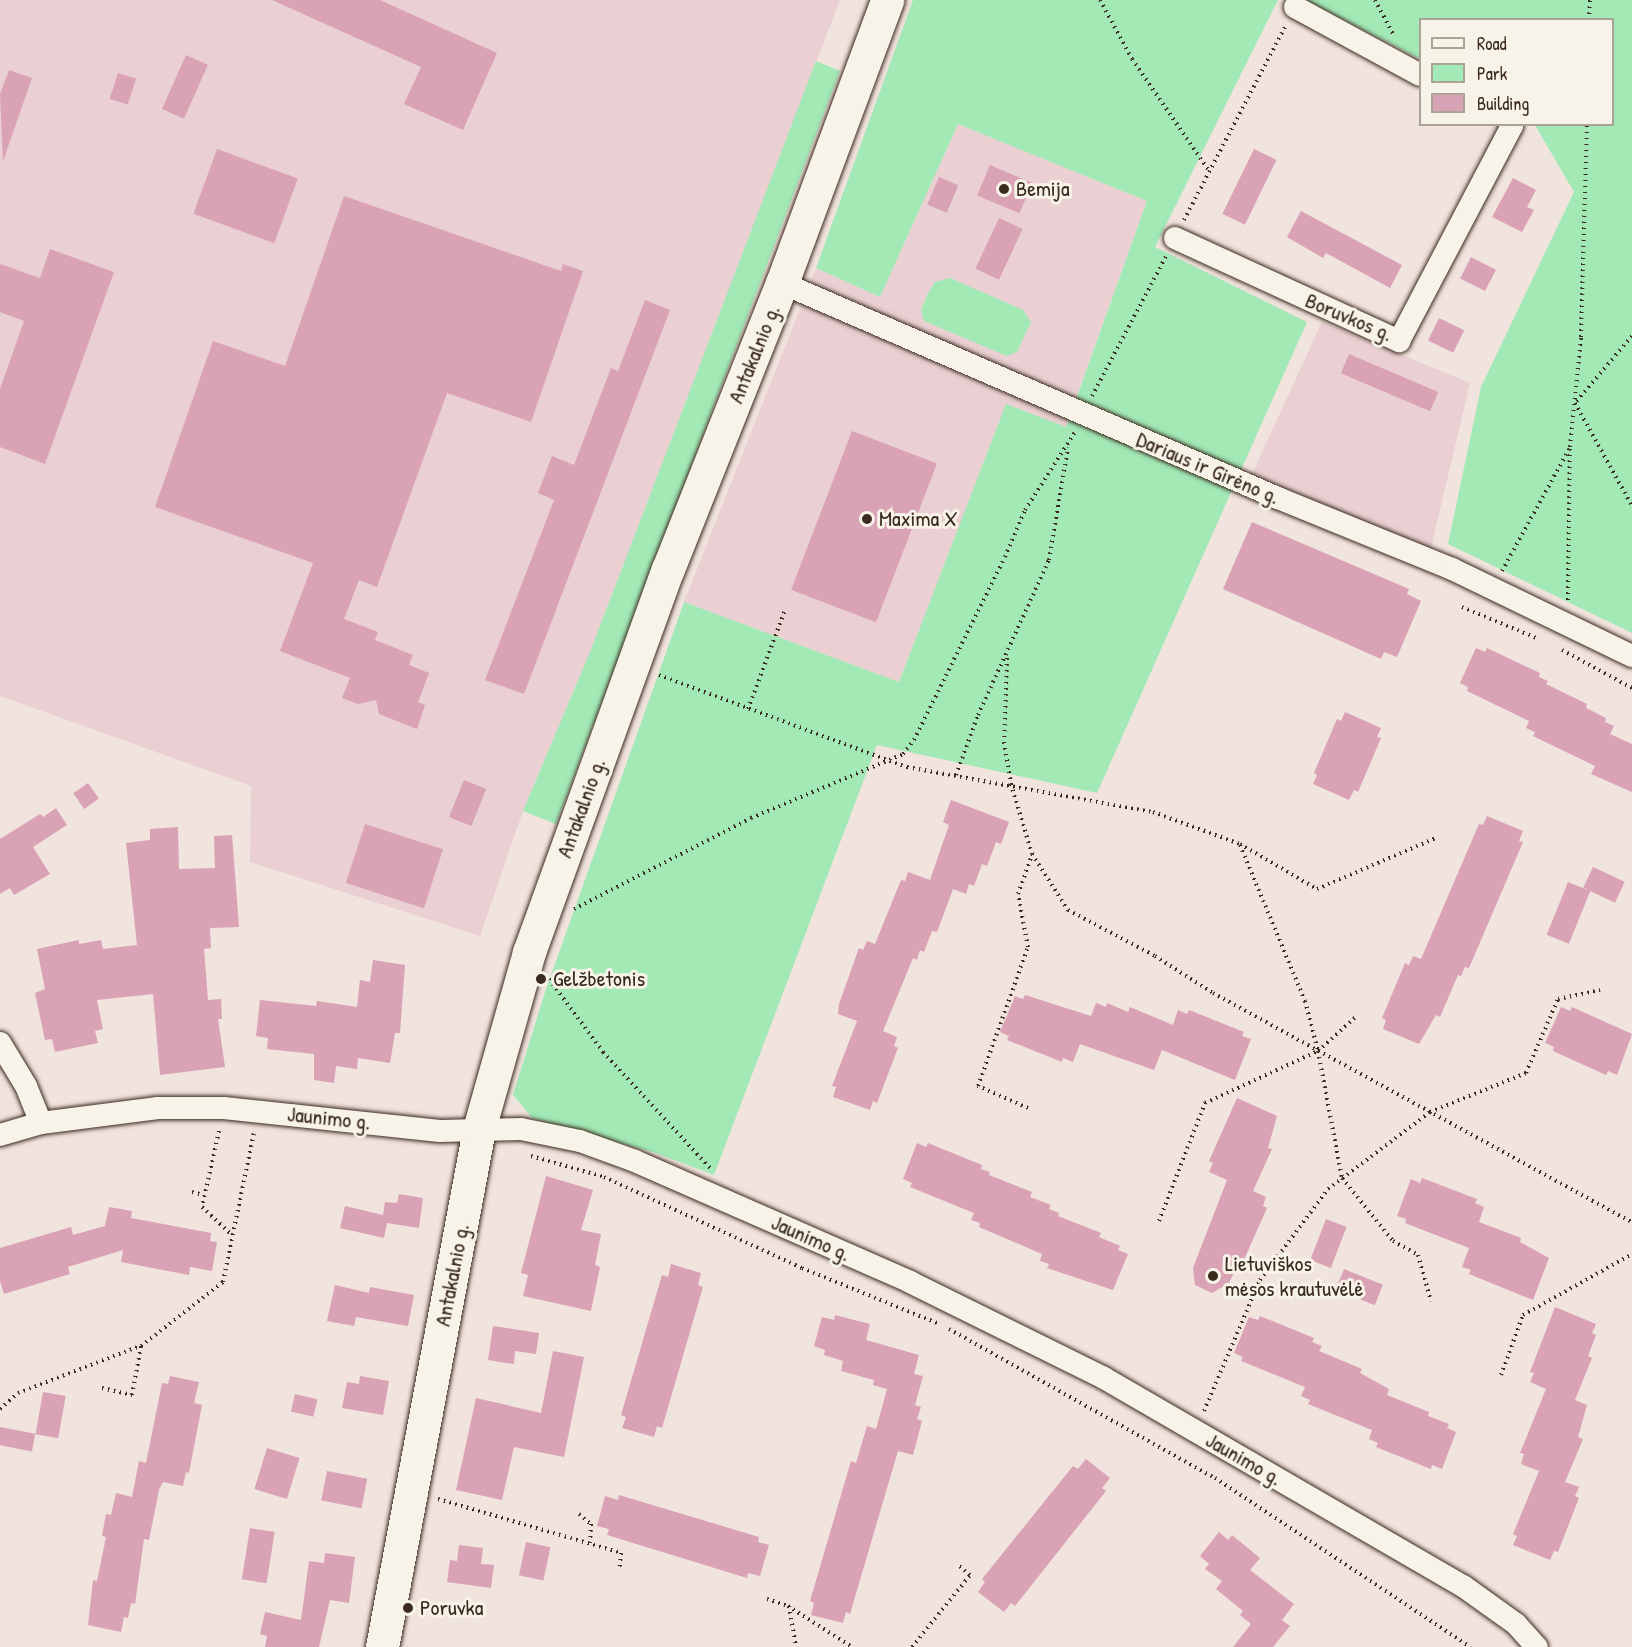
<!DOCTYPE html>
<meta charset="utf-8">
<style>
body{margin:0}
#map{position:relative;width:1632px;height:1647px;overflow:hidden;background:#f1e3de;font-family:"Patrick Hand",sans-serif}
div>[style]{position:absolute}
.built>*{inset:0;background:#ead0d2}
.green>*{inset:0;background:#a2e9b6}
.building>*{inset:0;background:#daa2b5;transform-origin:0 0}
.path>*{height:4px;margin-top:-2px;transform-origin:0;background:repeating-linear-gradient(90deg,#3b2a1e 0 1.5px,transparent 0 6px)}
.roads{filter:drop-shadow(0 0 2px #3b2a1e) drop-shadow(0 0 2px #3b2a1e)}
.street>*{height:22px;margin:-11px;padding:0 11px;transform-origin:11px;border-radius:11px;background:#f7f3e8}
.primary>*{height:33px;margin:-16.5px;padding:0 16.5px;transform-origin:16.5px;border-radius:16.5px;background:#f7f3e8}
.dots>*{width:16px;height:16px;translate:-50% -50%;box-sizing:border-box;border:3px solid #f7f3e8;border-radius:50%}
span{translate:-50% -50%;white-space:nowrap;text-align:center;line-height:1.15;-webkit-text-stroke:6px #f7f3e8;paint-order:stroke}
.poi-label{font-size:22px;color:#3b2a1e}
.left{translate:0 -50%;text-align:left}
.street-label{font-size:22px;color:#3b2a1e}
.legend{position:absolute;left:1419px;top:18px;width:195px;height:108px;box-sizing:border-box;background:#f7f3e8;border:2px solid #aca397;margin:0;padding:8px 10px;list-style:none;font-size:18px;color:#3b2a1e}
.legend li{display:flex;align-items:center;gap:12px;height:30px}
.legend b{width:30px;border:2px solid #aca397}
</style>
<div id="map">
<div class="built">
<i style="clip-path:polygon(0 0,840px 0,590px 652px,523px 811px,480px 936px,250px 862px,251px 786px,0 696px)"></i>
<i style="clip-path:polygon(958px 124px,1147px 201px,1065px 428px,1006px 405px,899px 682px,684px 602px,816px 268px,880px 297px)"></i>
<i style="clip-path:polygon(1322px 322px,1470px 383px,1431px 548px,1251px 476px)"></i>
</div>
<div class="green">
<i style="clip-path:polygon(913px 0,1278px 0,1155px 247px,1307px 322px,1097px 793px,877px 745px,714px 1175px,656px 1153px,532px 1118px,513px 1095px,545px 992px,684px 602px,899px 682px,1006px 404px,1066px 427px,1147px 201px,958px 124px,880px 297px,816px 268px)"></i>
<i style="clip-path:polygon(1305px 0,1632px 0,1632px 633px,1448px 544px,1481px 387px,1574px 192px,1535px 125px,1612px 124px,1612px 20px,1420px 20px,1420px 59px)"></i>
<i style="clip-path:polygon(816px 61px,840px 71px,556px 824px,523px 811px,590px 652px)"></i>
<i style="clip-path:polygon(950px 278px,1023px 310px,1031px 322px,1017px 352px,1007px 356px,924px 321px,921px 310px,928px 293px,935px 282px)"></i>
</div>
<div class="building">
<i style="clip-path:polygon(272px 0,380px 0,497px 53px,463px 130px,404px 104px,421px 67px)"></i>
<i style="left:186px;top:55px;width:24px;height:59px;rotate:24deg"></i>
<i style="clip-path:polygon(9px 70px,32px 78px,3px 161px,0 94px)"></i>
<i style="left:118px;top:73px;width:19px;height:27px;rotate:18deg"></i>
<i style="left:217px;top:149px;width:86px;height:69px;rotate:20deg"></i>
<i style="left:1254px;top:149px;width:25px;height:72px;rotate:26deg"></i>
<i style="left:990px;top:165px;width:46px;height:33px;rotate:23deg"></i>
<i style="left:939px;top:177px;width:21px;height:30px;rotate:23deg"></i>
<i style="clip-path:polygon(1513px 178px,1536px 190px,1527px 207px,1534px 210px,1522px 232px,1492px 217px)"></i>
<i style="clip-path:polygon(344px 196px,561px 271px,563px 264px,583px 271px,531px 422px,447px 393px,377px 587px,359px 580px,344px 619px,378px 632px,375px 640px,413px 655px,409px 665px,429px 673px,418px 702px,425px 705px,417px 729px,379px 714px,376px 700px,358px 704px,342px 698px,350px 678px,280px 651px,313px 563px,155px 507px,213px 341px,285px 366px)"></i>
<i style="clip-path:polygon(1301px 211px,1402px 265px,1390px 288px,1326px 253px,1323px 258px,1287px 237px)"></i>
<i style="left:999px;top:218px;width:26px;height:56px;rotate:25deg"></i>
<i style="clip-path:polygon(50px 249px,114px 272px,45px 464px,0 447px,0 389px,24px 321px,0 312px,0 264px,40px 278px)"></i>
<i style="left:1471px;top:257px;width:28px;height:24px;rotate:27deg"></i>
<i style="clip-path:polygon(645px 300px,670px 310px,524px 694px,485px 680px,554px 500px,538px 493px,552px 456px,574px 465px,611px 368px,618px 371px)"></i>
<i style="left:1439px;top:318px;width:28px;height:25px;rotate:26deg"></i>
<i style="left:1349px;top:354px;width:97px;height:21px;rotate:23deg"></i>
<i style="left:852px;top:431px;width:91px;height:170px;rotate:21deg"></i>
<i style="clip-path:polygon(1252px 522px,1409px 589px,1407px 594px,1421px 601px,1397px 657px,1384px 652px,1381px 659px,1223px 589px)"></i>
<i style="clip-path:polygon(1476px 648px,1485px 652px,1487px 648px,1540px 673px,1539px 677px,1548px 681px,1546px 684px,1587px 704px,1586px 708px,1606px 718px,1605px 722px,1614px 726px,1610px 734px,1632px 744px,1632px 792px,1591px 774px,1595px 766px,1533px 736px,1535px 732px,1526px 728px,1529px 721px,1467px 691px,1468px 687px,1460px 683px)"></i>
<i style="clip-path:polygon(1345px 712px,1381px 728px,1377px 737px,1381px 738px,1358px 792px,1354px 790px,1349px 800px,1313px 784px,1317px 775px,1314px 773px,1337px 719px,1341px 721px)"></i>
<i style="left:464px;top:780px;width:24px;height:40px;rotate:22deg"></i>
<i style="left:88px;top:783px;width:19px;height:18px;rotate:55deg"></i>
<i style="clip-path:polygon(951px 800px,1009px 822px,1001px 844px,996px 842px,987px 866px,982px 864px,974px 886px,969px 884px,966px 894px,953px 889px,937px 932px,932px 931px,924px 952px,920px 950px,917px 960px,913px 958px,883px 1031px,897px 1037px,894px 1046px,898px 1048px,877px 1103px,873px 1101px,870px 1110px,833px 1097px,836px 1087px,832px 1086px,857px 1021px,838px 1014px,839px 1004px,859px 948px,863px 950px,867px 941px,875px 944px,901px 880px,905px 881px,908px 872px,930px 880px,949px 825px,943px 822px)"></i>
<i style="clip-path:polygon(56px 808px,67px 825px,33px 847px,50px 874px,14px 895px,10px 888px,0 894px,0 839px,40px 814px,43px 817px)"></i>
<i style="clip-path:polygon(1487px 816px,1523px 831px,1519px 841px,1523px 842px,1469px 968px,1465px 967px,1461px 976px,1458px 975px,1440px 1017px,1436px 1015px,1419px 1044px,1383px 1029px,1386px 1020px,1382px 1018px,1405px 963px,1409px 965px,1413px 956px,1421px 959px,1479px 824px,1483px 825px)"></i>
<i style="left:365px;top:824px;width:82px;height:62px;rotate:18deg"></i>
<i style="clip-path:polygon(178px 827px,179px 869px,215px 868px,214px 836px,232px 835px,239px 927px,210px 928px,211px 948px,204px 949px,208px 1000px,221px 999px,222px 1019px,218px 1019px,225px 1067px,160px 1075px,153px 994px,97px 1000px,103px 1029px,95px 1031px,98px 1043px,55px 1052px,52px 1039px,45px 1040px,35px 993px,45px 989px,37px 949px,79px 940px,79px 944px,101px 940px,103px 949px,137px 945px,126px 843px,150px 840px,150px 829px)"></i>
<i style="left:1593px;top:867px;width:35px;height:23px;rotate:25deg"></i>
<i style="left:1568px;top:882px;width:24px;height:57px;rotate:22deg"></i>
<i style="clip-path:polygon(373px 960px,405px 965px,400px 1033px,395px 1033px,390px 1063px,358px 1058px,357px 1069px,336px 1066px,334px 1083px,314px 1080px,314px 1054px,267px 1049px,268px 1038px,256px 1036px,260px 1000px,316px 1006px,317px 1001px,357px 1007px,360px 980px,370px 982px)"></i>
<i style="clip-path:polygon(1025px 995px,1091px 1016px,1096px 1003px,1106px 1007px,1107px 1003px,1128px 1012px,1130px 1007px,1173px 1025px,1178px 1010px,1187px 1014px,1189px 1010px,1244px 1032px,1242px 1036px,1251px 1039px,1235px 1080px,1162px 1050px,1154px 1070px,1080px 1044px,1073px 1062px,1063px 1058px,1062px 1062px,1007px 1040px,1009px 1036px,1000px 1032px,1015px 996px,1023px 999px)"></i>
<i style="clip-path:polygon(1561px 1007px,1570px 1011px,1572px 1007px,1632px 1034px,1617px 1075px,1608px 1071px,1606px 1075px,1553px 1051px,1554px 1047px,1545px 1043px)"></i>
<i style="clip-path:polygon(1237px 1098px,1277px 1116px,1268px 1148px,1272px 1149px,1253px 1191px,1266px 1197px,1263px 1206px,1267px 1208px,1243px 1262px,1240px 1260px,1229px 1283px,1212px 1293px,1195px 1285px,1193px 1268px,1227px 1180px,1209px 1172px,1213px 1163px,1209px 1161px)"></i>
<i style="clip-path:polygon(917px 1143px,926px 1147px,928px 1143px,982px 1165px,981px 1169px,990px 1172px,989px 1175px,1032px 1192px,1030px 1197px,1051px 1205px,1049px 1209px,1059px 1213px,1058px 1216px,1101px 1233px,1099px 1237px,1120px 1246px,1118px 1250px,1128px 1254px,1113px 1290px,1047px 1268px,1049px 1264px,1040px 1261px,1042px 1254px,979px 1227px,980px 1223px,971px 1220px,974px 1213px,910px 1187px,912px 1183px,903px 1179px)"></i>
<i style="clip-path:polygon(546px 1176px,593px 1190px,581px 1230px,601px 1234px,595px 1265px,600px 1267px,591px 1311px,523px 1296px,528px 1275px,521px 1273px)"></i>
<i style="clip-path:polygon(1422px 1178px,1477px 1199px,1475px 1203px,1484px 1207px,1479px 1222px,1521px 1238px,1520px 1242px,1549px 1258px,1533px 1300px,1469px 1274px,1471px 1270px,1462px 1267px,1469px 1248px,1405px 1223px,1406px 1219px,1397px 1216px,1411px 1179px,1420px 1183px)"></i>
<i style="clip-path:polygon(399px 1194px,423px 1198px,419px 1228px,387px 1223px,384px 1238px,340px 1228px,345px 1206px,383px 1215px,385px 1202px,397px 1203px)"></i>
<i style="clip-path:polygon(109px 1207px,132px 1211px,131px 1218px,211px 1233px,210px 1241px,217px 1242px,212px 1271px,190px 1267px,189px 1275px,121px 1262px,123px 1250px,68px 1267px,70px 1274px,4px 1294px,0 1281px,0 1248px,71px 1227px,73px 1235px,105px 1226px)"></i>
<i style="left:1326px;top:1219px;width:22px;height:44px;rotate:21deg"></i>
<i style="clip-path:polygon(671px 1264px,701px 1273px,698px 1285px,703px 1287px,662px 1428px,657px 1426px,654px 1437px,622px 1428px,626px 1417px,621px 1415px,662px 1275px,668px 1277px)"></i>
<i style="left:1344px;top:1269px;width:42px;height:22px;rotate:22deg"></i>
<i style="clip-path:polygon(335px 1285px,369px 1293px,370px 1287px,414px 1295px,408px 1326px,356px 1317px,354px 1326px,327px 1321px)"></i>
<i style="clip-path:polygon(1555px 1307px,1596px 1324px,1592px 1333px,1596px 1335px,1588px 1356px,1592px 1358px,1575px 1400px,1587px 1405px,1578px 1437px,1583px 1439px,1565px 1482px,1579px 1487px,1575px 1496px,1579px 1498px,1558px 1552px,1554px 1551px,1550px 1560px,1513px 1545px,1517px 1536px,1513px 1534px,1539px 1471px,1521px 1464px,1524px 1454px,1520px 1453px,1546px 1389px,1530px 1382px,1534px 1373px,1530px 1372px)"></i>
<i style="clip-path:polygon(835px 1315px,870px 1324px,866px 1340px,919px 1355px,914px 1374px,923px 1376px,915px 1405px,921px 1407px,917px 1419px,922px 1421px,913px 1455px,898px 1451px,850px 1614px,846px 1612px,843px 1623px,811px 1615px,814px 1603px,810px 1601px,851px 1461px,856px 1463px,867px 1426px,876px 1429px,887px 1389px,873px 1385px,874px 1380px,841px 1371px,843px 1361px,824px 1355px,825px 1350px,814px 1346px,822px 1317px,834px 1320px)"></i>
<i style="clip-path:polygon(1260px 1316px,1314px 1338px,1312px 1342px,1322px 1346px,1319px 1351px,1362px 1369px,1360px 1373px,1389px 1389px,1387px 1395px,1429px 1412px,1428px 1416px,1449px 1424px,1447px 1428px,1456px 1432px,1442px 1469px,1432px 1465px,1431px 1469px,1376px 1447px,1378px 1443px,1369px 1439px,1372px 1430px,1308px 1404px,1310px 1400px,1301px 1396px,1305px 1387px,1241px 1361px,1243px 1357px,1234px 1353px,1249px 1317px,1258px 1320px)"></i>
<i style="clip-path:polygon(493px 1326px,539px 1333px,536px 1354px,515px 1351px,514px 1364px,488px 1360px)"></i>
<i style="clip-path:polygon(553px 1351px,584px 1357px,564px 1457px,514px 1447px,502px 1500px,456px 1490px,476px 1398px,541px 1413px)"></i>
<i style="clip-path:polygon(170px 1376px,199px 1382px,194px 1403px,202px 1405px,189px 1473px,186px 1472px,183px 1486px,163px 1482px,159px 1490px,149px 1540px,144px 1539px,135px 1604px,131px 1603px,128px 1618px,124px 1617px,121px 1632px,88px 1625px,93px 1580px,97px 1581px,106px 1537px,102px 1536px,106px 1514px,111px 1515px,116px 1493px,132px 1497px,139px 1461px,146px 1463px,162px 1383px,168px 1384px)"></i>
<i style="clip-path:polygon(360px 1376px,389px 1381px,383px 1415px,342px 1408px,347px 1382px,359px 1384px)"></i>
<i style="left:43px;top:1392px;width:23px;height:43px;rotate:10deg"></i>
<i style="left:295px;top:1394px;width:23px;height:18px;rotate:13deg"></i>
<i style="left:0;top:1427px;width:36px;height:18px;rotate:11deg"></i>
<i style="left:267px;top:1448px;width:34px;height:43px;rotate:17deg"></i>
<i style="clip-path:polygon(1086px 1459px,1110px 1478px,1102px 1488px,1106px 1491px,1015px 1606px,1011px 1603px,1004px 1612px,978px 1592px,985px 1582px,982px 1579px,1073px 1466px,1078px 1469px)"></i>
<i style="left:327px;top:1471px;width:41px;height:30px;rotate:11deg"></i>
<i style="clip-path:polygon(619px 1495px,759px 1537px,758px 1542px,769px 1545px,760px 1576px,748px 1573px,747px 1578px,607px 1535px,609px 1529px,597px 1526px,605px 1496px,618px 1500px)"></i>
<i style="left:250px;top:1528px;width:25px;height:52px;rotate:9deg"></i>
<i style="clip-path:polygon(1219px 1532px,1228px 1540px,1232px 1535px,1260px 1558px,1250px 1570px,1294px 1604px,1282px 1620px,1290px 1626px,1273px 1647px,1233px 1647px,1251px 1624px,1240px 1615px,1243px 1611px,1216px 1589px,1222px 1581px,1205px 1569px,1209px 1564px,1200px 1556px)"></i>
<i style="left:526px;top:1542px;width:25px;height:34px;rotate:12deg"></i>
<i style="clip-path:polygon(459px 1545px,483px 1548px,481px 1564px,494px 1565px,491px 1588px,447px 1582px,450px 1560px,457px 1561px)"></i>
<i style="clip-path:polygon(325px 1553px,355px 1557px,349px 1603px,330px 1600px,319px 1647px,265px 1647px,267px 1636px,260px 1634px,265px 1612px,301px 1620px,309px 1561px,324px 1563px)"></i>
</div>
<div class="path">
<i style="left:1100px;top:0;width:67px;rotate:61.5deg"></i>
<i style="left:1132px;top:59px;width:137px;rotate:55.4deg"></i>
<i style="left:1375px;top:0;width:38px;rotate:62deg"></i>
<i style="left:1589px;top:20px;width:20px;rotate:-87deg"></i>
<i style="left:1184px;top:220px;width:218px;rotate:-62.4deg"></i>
<i style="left:1632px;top:336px;width:88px;rotate:130.4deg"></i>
<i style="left:1575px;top:403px;width:118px;rotate:61deg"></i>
<i style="left:1092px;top:396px;width:158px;rotate:-62.1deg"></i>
<i style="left:1502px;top:571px;width:139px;rotate:-61.2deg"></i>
<i style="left:1568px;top:600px;width:153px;rotate:-89.3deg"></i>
<i style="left:1570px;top:447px;width:111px;rotate:-84.3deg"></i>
<i style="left:1581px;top:337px;width:213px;rotate:-88.4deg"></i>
<i style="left:1462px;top:607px;width:83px;rotate:22.6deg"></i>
<i style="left:1562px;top:650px;width:80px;rotate:28.5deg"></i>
<i style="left:1007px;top:658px;width:84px;rotate:92deg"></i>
<i style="left:1004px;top:742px;width:43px;rotate:80.5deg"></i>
<i style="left:1011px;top:784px;width:73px;rotate:73.3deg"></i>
<i style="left:1032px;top:854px;width:67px;rotate:57.3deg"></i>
<i style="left:1068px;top:910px;width:98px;rotate:27.9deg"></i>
<i style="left:1155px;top:956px;width:69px;rotate:32.5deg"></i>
<i style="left:1213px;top:993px;width:477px;rotate:28.7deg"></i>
<i style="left:659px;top:675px;width:265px;rotate:20.4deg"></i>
<i style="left:907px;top:767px;width:250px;rotate:10.4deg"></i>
<i style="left:1153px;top:812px;width:93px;rotate:20.2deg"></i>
<i style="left:1240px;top:844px;width:89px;rotate:30.3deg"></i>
<i style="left:1317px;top:889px;width:129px;rotate:-23.2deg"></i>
<i style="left:748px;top:709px;width:106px;rotate:-69.5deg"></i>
<i style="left:956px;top:775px;width:64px;rotate:-69.9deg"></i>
<i style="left:978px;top:715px;width:170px;rotate:-65.4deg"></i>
<i style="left:1049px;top:560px;width:114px;rotate:-80.4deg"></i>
<i style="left:1240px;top:845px;width:169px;rotate:67.4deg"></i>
<i style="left:1305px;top:1001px;width:52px;rotate:75.4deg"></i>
<i style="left:1318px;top:1051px;width:129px;rotate:79.3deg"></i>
<i style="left:1342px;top:1178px;width:81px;rotate:51deg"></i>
<i style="left:1393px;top:1241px;width:29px;rotate:29deg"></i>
<i style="left:1418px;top:1255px;width:48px;rotate:74.2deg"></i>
<i style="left:574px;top:909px;width:199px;rotate:-27.2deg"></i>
<i style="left:751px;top:818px;width:165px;rotate:-22.8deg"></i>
<i style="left:903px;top:754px;width:18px;rotate:-52deg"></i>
<i style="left:914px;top:740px;width:204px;rotate:-63.6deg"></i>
<i style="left:1005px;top:557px;width:51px;rotate:-66.9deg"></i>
<i style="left:1025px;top:510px;width:93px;rotate:-57.3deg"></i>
<i style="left:549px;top:979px;width:91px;rotate:53.5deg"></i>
<i style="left:603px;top:1052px;width:159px;rotate:47.3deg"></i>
<i style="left:1028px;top:1108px;width:55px;rotate:-156.3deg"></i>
<i style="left:978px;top:1086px;width:148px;rotate:-70.2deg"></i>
<i style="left:1028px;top:947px;width:54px;rotate:-100.7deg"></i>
<i style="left:1018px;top:894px;width:41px;rotate:-70.3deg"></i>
<i style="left:219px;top:1131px;width:78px;rotate:102.6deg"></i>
<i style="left:202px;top:1207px;width:41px;rotate:43deg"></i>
<i style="left:531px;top:1156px;width:76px;rotate:16deg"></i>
<i style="left:604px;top:1177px;width:218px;rotate:24.7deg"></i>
<i style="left:802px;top:1268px;width:146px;rotate:22.2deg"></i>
<i style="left:192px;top:1192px;width:12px;rotate:14deg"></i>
<i style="left:1159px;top:1221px;width:127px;rotate:-68.7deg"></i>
<i style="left:1205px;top:1103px;width:124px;rotate:-24.7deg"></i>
<i style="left:1318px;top:1051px;width:54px;rotate:-42deg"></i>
<i style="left:949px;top:1329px;width:305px;rotate:29.3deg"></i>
<i style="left:1215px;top:1478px;width:306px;rotate:33.5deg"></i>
<i style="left:1501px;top:1375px;width:64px;rotate:-69.9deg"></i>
<i style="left:1523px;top:1315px;width:125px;rotate:-29.2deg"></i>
<i style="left:102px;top:1388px;width:31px;rotate:13deg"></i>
<i style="left:132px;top:1395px;width:50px;rotate:-79.6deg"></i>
<i style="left:141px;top:1346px;width:104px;rotate:-38deg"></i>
<i style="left:223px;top:1282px;width:153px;rotate:-78.3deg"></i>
<i style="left:0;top:1409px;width:24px;rotate:-42deg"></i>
<i style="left:18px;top:1393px;width:131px;rotate:-21.1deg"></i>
<i style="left:1204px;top:1411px;width:142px;rotate:-66.9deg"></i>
<i style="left:1260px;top:1280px;width:114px;rotate:-53.2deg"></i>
<i style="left:1328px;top:1189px;width:128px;rotate:-37deg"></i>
<i style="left:1430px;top:1112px;width:104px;rotate:-22.1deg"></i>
<i style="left:1526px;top:1073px;width:81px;rotate:-66.6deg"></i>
<i style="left:1558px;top:999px;width:43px;rotate:-12.1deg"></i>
<i style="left:438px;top:1499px;width:191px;rotate:16.4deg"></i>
<i style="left:621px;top:1553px;width:18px;rotate:96deg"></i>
<i style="left:579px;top:1514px;width:16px;rotate:40deg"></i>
<i style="left:591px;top:1524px;width:19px;rotate:93deg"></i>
<i style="left:767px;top:1599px;width:22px;rotate:18deg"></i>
<i style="left:788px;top:1606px;width:76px;rotate:32.6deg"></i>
<i style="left:789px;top:1606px;width:42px;rotate:80.3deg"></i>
<i style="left:912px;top:1647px;width:92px;rotate:-51.1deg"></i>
<i style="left:970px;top:1575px;width:17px;rotate:-140deg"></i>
</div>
<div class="roads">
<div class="street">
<i style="left:1295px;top:7px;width:142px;rotate:28.5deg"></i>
<i style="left:1175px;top:238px;width:247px;rotate:24.7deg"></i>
<i style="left:1399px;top:341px;width:243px;rotate:-62.3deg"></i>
<i style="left:1512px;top:126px;width:3px;rotate:-135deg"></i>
<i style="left:782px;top:283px;width:541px;rotate:23.44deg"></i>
<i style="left:1278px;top:498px;width:188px;rotate:22.2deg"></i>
<i style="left:1452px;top:569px;width:200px;rotate:25.8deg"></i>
<i style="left:0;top:1043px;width:50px;rotate:58.8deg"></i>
<i style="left:26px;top:1086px;width:40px;rotate:68deg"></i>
<i style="left:0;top:1135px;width:43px;rotate:-16.3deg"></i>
<i style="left:41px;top:1123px;width:118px;rotate:-7.3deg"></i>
<i style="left:158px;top:1108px;width:66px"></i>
<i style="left:224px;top:1108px;width:217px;rotate:6.1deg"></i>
<i style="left:440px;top:1131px;width:81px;rotate:-1.4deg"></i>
<i style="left:521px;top:1129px;width:60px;rotate:11.5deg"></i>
<i style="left:580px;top:1141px;width:59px;rotate:20deg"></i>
<i style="left:635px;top:1161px;width:300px;rotate:23.7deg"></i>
<i style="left:910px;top:1282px;width:216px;rotate:26.3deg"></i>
<i style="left:1104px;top:1378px;width:415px;rotate:30.1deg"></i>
<i style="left:1463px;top:1586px;width:65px;rotate:35.6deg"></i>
<i style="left:1516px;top:1624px;width:31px;rotate:48deg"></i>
</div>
<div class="primary">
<i style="left:382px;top:1647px;width:527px;rotate:-79.39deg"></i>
<i style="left:479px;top:1129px;width:184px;rotate:-74.2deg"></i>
<i style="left:529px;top:952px;width:407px;rotate:-70.1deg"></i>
<i style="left:668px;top:569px;width:308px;rotate:-68.3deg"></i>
<i style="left:782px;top:283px;width:302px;rotate:-69.6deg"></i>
</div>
</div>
<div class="dots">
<i style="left:1004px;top:189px;background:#3b2a1e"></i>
<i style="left:867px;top:519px;background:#3b2a1e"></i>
<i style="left:541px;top:979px;background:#3b2a1e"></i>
<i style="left:1213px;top:1276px;background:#3b2a1e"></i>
<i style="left:408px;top:1608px;background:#3b2a1e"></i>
</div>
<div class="poi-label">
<span class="left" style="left:1016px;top:189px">Bemija</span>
<span class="left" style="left:879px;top:519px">Maxima X</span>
<span class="left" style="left:553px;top:979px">Gelžbetonis</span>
<span class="left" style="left:1225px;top:1276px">Lietuviškos<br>mėsos krautuvėlė</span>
<span class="left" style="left:420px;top:1608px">Poruvka</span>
</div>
<div class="street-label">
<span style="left:1349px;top:317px;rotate:23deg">Boruvkos g.</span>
<span style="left:754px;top:354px;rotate:-68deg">Antakalnio g.</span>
<span style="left:1208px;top:468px;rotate:23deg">Dariaus ir Girėno g.</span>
<span style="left:581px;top:808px;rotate:-70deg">Antakalnio g.</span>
<span style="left:329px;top:1118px;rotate:6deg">Jaunimo g.</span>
<span style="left:811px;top:1238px;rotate:24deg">Jaunimo g.</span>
<span style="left:452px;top:1275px;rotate:-79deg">Antakalnio g.</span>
<span style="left:1244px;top:1459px;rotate:30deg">Jaunimo g.</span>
</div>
<ul class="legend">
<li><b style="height:8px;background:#f7f3e8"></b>Road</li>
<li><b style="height:16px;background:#a2e9b6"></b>Park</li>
<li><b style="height:16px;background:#daa2b5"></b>Building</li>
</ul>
</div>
